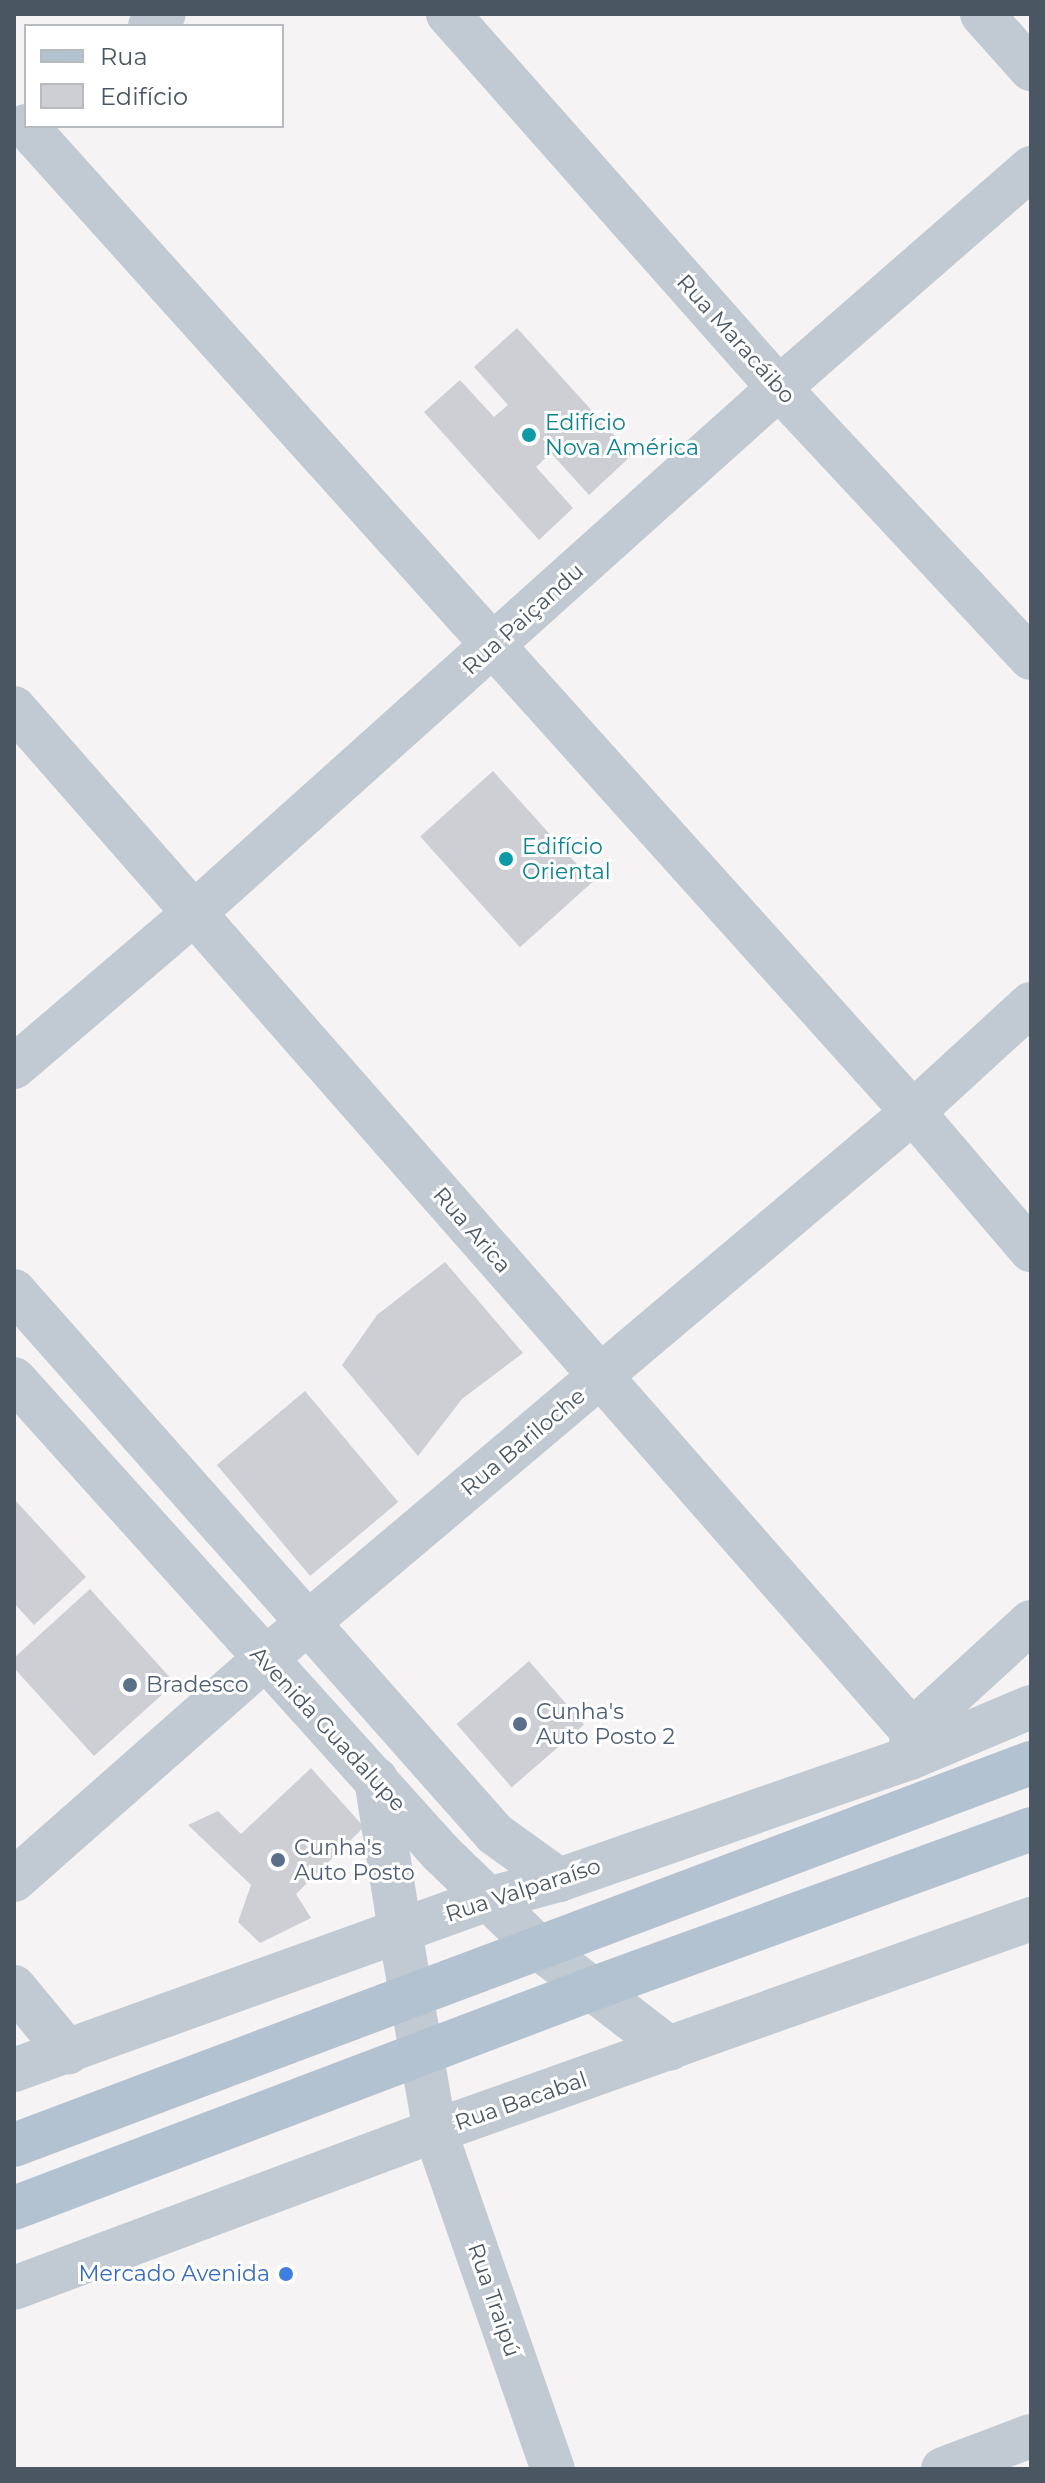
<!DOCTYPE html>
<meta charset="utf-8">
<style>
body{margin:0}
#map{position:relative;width:1045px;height:2483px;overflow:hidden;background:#f5f3f3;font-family:Montserrat,sans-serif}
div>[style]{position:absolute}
.building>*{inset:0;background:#cdcfd5;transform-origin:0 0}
.minor>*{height:44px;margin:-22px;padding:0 22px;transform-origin:22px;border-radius:22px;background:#c1cad2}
.tertiary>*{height:44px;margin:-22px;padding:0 22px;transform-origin:22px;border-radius:22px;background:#c1cad2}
.primary>*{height:44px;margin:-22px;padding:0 22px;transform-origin:22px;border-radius:22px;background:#b3c2d1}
.dots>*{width:22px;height:22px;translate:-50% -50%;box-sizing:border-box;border:4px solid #fff;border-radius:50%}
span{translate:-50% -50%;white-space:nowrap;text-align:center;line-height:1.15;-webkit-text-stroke:6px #fff;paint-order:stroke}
.street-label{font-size:22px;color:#4a5661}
.culture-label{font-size:22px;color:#0d838f}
.left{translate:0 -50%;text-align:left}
.service-label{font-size:22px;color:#4e5e75}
.shop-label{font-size:22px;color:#366cbe}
.right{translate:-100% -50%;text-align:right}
.frame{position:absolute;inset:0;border:16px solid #4a5661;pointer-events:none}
.legend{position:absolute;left:24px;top:24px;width:260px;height:104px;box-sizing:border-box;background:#fff;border:2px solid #b7bbc0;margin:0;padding:10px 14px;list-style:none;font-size:24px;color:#4a5661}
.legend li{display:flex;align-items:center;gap:16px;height:40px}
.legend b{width:40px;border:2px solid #b7bbc0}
</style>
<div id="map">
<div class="building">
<i style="clip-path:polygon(517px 328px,632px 455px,589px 495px,551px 453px,536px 467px,573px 508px,539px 540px,424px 412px,460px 380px,494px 417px,508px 405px,474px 367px)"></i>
<i style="left:493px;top:771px;width:149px;height:98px;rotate:48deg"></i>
<i style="clip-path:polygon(445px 1262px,523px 1353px,462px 1399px,418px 1456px,342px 1365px,377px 1315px)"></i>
<i style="left:305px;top:1391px;width:145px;height:115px;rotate:50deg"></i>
<i style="clip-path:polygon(14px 1499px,86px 1577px,34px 1625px,14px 1603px)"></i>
<i style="clip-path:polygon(90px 1589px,175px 1683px,94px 1756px,14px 1668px,14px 1658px)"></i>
<i style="left:529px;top:1661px;width:84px;height:96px;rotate:49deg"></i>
<i style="clip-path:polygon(311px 1768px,364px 1827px,296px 1894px,311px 1918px,260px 1943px,238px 1922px,251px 1885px,188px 1825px,218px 1811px,241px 1834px)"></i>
</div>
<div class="minor">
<i style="left:448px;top:14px;width:499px;rotate:48.5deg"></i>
<i style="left:779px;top:388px;width:369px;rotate:47deg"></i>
<i style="left:982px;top:14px;width:74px;rotate:48.3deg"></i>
<i style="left:150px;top:26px;width:18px;rotate:-41deg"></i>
<i style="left:26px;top:126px;width:1326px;rotate:48.03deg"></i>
<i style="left:913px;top:1112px;width:182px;rotate:49.5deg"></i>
<i style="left:14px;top:708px;width:1361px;rotate:48.72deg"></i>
<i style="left:14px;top:1067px;width:237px;rotate:-40.5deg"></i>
<i style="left:194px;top:913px;width:786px;rotate:-41.91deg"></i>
<i style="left:779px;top:388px;width:335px;rotate:-41.1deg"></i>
<i style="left:14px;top:1880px;width:334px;rotate:-41.4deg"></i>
<i style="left:265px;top:1659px;width:848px;rotate:-40.17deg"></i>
<i style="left:913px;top:1112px;width:160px;rotate:-42.5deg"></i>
<i style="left:400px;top:1931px;width:203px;rotate:80.1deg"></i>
<i style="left:435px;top:2131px;width:358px;rotate:70.8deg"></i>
<i style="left:14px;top:1987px;width:85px;rotate:50.3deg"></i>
<i style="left:943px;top:2469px;width:94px;rotate:-20.6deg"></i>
</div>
<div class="tertiary">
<i style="left:14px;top:1291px;width:725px;rotate:48.46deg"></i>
<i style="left:495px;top:1834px;width:79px;rotate:35.7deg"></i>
<i style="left:14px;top:1379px;width:637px;rotate:47.99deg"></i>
<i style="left:440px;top:1852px;width:138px;rotate:44.1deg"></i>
<i style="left:539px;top:1948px;width:165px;rotate:37.6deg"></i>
<i style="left:910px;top:1758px;width:27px;rotate:-86deg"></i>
<i style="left:912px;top:1731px;width:161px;rotate:-42.5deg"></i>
<i style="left:376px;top:1779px;width:154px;rotate:81deg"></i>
<i style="left:14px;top:2070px;width:504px;rotate:-19.84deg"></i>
<i style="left:488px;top:1899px;width:73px;rotate:-15deg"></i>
<i style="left:559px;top:1880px;width:372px;rotate:-19.2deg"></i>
<i style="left:910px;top:1758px;width:131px;rotate:-22.9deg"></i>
<i style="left:14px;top:2288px;width:449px;rotate:-20.5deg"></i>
<i style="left:435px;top:2131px;width:633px;rotate:-19.58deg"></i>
</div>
<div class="primary">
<i style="left:14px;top:2145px;width:1086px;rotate:-20.59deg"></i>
<i style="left:14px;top:2208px;width:615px;rotate:-20.76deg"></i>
<i style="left:589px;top:1990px;width:470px;rotate:-20deg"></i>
</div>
<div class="dots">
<i style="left:529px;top:435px;background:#0f9aa8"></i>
<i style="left:506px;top:859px;background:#0f9aa8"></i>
<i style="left:130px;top:1685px;background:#5c6f8a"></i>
<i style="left:520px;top:1724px;background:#5c6f8a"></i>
<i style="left:278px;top:1860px;background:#5c6f8a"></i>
<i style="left:286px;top:2274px;background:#3f7fe0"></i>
</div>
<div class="street-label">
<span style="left:736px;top:339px;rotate:48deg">Rua Maracáibo</span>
<span style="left:523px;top:619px;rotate:-42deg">Rua Paiçandu</span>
<span style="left:472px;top:1230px;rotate:49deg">Rua Arica</span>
<span style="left:523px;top:1442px;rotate:-40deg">Rua Bariloche</span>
<span style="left:328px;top:1729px;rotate:47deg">Avenida Guadalupe</span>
<span style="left:523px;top:1890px;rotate:-18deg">Rua Valparaíso</span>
<span style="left:521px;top:2101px;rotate:-19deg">Rua Bacabal</span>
<span style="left:494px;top:2300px;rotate:71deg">Rua Traipú</span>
</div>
<div class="culture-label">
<span class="left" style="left:545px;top:435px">Edifício<br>Nova América</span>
<span class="left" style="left:522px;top:859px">Edifício<br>Oriental</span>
</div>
<div class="service-label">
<span class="left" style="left:146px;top:1685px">Bradesco</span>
<span class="left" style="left:536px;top:1724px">Cunha's<br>Auto Posto 2</span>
<span class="left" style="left:294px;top:1860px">Cunha's<br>Auto Posto</span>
</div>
<div class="shop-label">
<span class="right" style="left:270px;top:2274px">Mercado Avenida</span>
</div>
<div class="frame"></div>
<ul class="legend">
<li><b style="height:10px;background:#b3c2d1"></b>Rua</li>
<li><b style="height:22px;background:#cdcfd5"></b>Edifício</li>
</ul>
</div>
